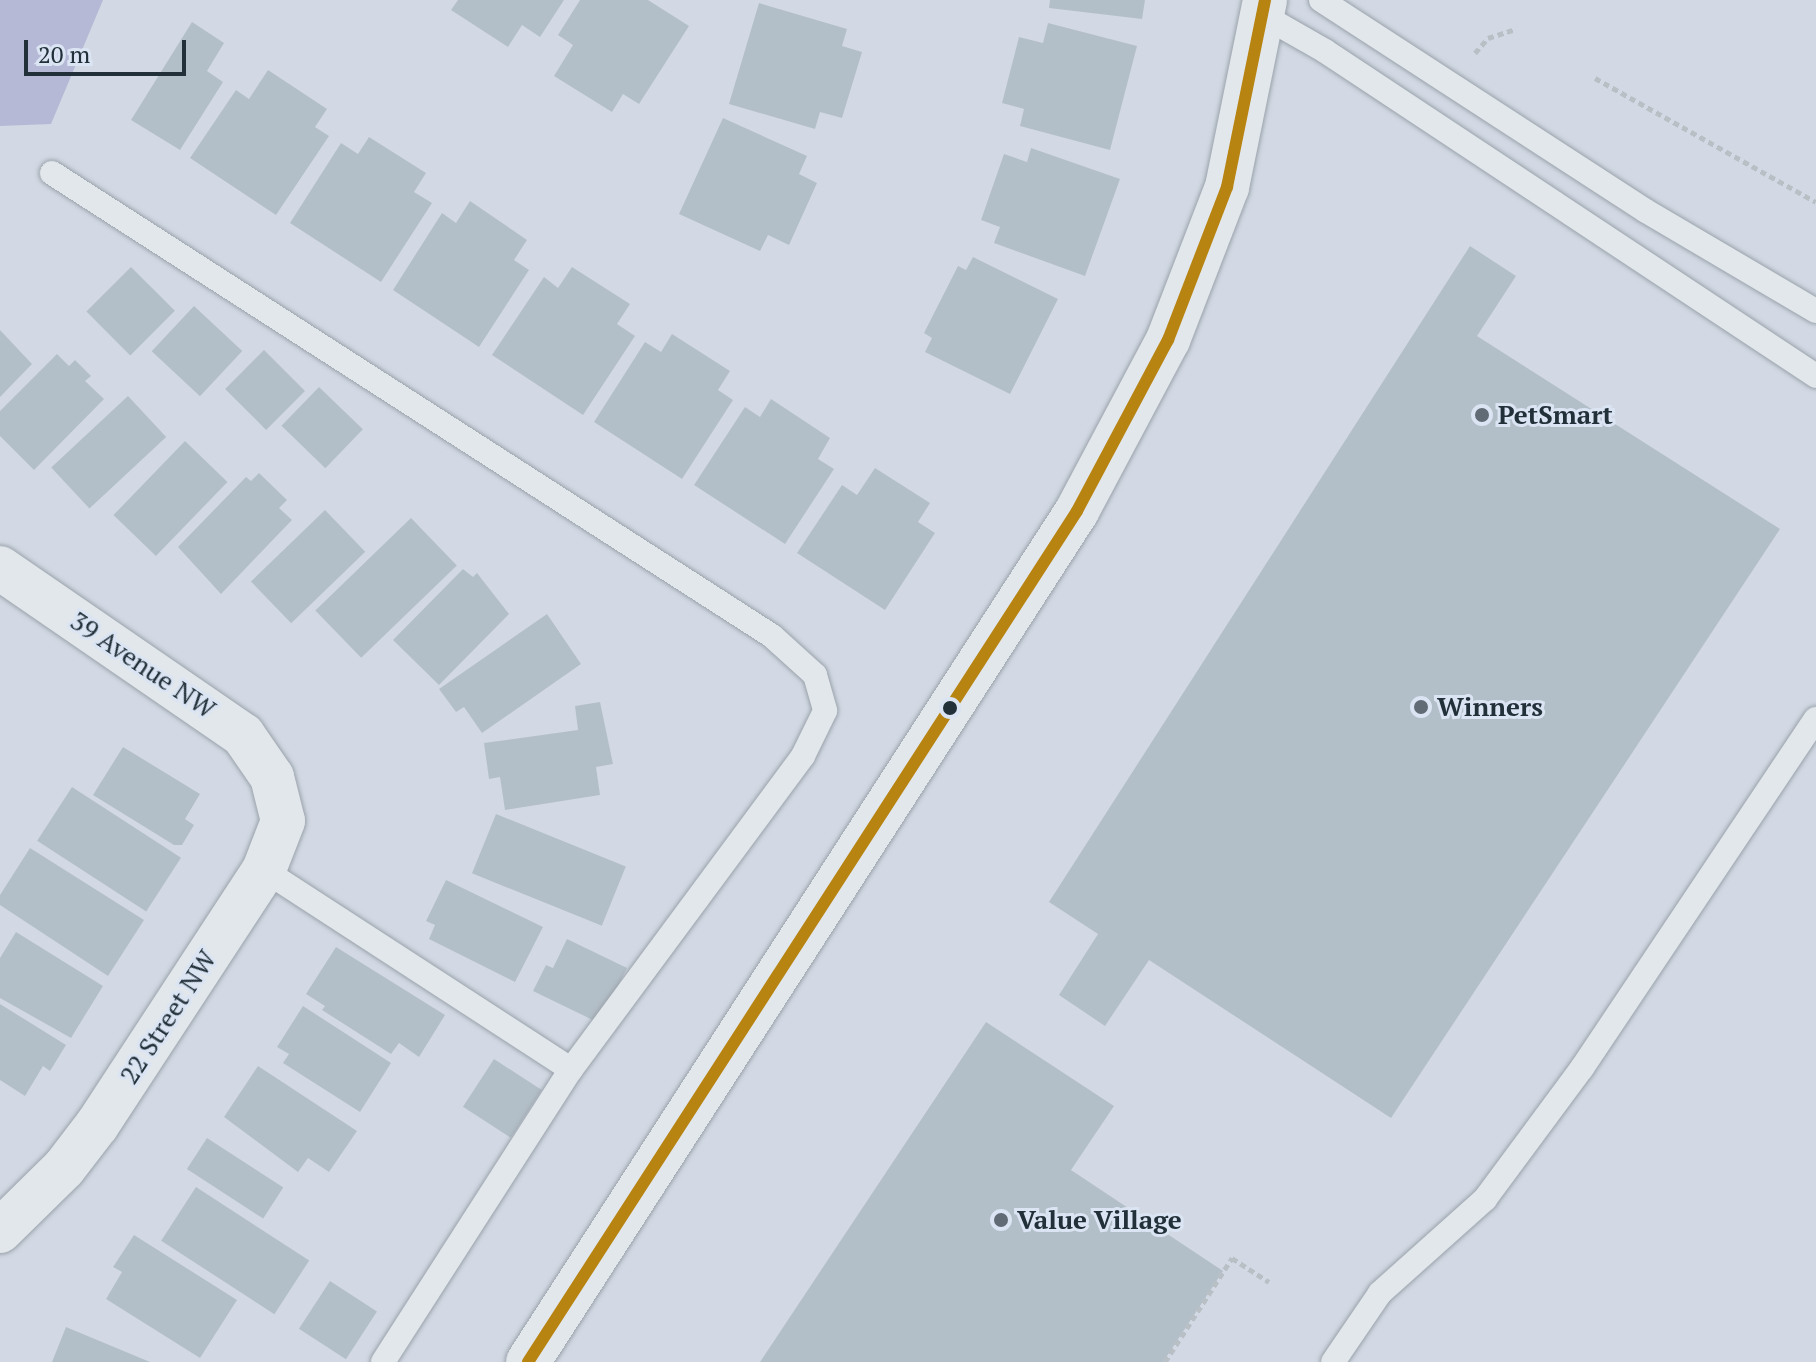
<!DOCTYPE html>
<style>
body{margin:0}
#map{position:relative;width:1816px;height:1362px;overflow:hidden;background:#d2d9e4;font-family:"PT Serif",serif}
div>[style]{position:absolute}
.green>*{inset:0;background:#b6b9d5}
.building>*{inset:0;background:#b3bfc8;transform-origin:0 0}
.path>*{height:5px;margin-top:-2.5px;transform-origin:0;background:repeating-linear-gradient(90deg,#b9c0c5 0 6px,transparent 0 10px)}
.roads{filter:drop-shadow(0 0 2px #9aa2aa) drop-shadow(0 0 2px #9aa2aa)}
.service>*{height:24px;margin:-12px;padding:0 12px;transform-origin:12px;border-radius:12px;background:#e2e7ec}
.minor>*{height:44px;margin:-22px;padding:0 22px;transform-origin:22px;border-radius:22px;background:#e2e7ec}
.tertiary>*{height:44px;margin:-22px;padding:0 22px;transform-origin:22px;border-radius:22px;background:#e2e7ec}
.bus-1>*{height:12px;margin:-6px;padding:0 6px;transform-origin:6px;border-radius:6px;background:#b78311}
.dots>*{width:22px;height:22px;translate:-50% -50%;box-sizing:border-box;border:4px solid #dae4f3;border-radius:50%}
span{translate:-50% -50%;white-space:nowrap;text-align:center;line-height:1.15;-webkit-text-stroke:6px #dae4f3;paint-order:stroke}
.poi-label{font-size:26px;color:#223039;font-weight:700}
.left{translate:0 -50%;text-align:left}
.street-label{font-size:26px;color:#223039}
.scale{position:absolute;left:24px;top:40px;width:162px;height:36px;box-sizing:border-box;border:4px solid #223039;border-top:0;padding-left:10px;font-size:24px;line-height:28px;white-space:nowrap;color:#223039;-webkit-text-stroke:6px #dae4f3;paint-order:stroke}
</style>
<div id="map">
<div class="green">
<i style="clip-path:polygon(0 0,103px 0,51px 124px,0 126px)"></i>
</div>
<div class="building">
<i style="clip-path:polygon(458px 0,564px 0,540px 37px,522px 25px,508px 47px,451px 10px)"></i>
<i style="clip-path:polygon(580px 0,648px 0,689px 26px,639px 104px,623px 94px,612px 112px,554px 76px,573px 45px,558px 35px)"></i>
<i style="clip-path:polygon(1050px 0,1145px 0,1142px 19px,1049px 8px)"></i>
<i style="clip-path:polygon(759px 3px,847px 29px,842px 46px,862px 52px,842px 118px,820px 112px,815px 129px,729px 104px)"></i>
<i style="clip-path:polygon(192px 22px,224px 43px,207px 71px,223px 82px,180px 150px,131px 120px)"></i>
<i style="clip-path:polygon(1048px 23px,1137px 46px,1110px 150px,1020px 126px,1024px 109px,1002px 103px,1019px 37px,1043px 43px)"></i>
<i style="clip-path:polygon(268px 70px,327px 109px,315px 127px,329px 136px,276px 215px,190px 158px,236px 90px,249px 99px)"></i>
<i style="clip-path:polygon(723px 118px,807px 156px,799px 174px,817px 183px,789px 245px,768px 235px,760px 251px,679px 214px)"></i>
<i style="clip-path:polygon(369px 137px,426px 173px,414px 192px,432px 203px,381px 282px,290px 223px,341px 143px,358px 154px)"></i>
<i style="clip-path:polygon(1031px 148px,1120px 179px,1085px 276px,994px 243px,1000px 227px,981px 220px,1004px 154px,1027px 162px)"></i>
<i style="clip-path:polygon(470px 201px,527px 240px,514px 260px,529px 270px,479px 347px,393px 290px,442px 213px,456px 223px)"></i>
<i style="clip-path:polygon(1470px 246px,1516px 276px,1477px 336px,1780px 529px,1391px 1118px,1149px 960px,1105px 1026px,1059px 995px,1098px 934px,1049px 902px)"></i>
<i style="clip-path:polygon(973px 257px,1058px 299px,1010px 394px,925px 352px,932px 338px,924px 333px,958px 266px,966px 270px)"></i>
<i style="left:131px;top:267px;width:62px;height:63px;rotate:45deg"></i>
<i style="clip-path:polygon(572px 267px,630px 304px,617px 324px,635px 336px,583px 415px,492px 355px,544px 277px,558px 288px)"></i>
<i style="left:194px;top:306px;width:66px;height:62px;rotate:43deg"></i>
<i style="clip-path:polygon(0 330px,32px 364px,0 397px)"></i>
<i style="clip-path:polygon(672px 334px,730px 371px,718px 390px,733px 400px,682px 479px,594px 422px,645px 342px,661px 352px)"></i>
<i style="left:264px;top:350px;width:58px;height:55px;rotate:45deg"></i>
<i style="clip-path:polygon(57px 354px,69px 366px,75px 360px,91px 376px,85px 381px,104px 399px,34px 470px,0 436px,0 411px)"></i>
<i style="left:319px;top:387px;width:61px;height:54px;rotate:44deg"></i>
<i style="left:128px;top:396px;width:56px;height:105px;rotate:47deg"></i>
<i style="clip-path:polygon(771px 399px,830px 438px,818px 459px,834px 469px,785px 544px,694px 485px,745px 407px,760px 417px)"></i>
<i style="left:185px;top:441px;width:59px;height:103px;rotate:44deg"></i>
<i style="clip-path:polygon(875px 468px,930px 503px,918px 522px,935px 533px,885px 610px,797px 553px,842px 485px,857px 495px)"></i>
<i style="clip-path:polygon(259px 473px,287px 500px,279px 508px,292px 520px,221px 594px,178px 547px,246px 477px,251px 481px)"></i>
<i style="left:325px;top:510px;width:58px;height:103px;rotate:46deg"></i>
<i style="left:411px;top:518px;width:66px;height:133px;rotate:46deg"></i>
<i style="clip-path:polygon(463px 569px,473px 577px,477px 573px,509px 614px,439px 685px,393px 640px)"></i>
<i style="clip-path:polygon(547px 614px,581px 664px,482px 733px,464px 707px,456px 712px,439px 689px)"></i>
<i style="clip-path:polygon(600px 702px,613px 764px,596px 767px,600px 795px,505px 810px,500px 777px,489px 779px,484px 743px,578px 730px,575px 706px)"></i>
<i style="clip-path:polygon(123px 747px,200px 794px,185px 819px,194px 825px,182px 845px,174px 845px,93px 795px)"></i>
<i style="left:72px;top:787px;width:130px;height:64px;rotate:33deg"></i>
<i style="left:496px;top:814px;width:140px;height:64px;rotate:22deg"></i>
<i style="clip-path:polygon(30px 848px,144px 920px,108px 976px,0 905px,0 895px)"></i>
<i style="clip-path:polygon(446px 880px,543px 927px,515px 982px,429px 939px,435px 925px,426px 921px)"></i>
<i style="clip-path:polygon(16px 932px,103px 986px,71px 1038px,0 998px,0 958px)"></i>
<i style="clip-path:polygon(567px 939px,627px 968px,599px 1023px,533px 991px,546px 965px,553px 968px)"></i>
<i style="clip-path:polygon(336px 947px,445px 1015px,419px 1057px,399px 1043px,391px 1054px,322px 1010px,325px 1006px,306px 994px)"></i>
<i style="clip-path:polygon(0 1004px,66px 1045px,50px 1071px,43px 1066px,25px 1096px,0 1080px)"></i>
<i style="clip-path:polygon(303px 1006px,391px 1063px,360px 1112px,283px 1063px,289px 1054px,277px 1047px)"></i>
<i style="clip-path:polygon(986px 1022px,1114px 1106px,1071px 1170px,1223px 1271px,1163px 1362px,760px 1362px)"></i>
<i style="left:494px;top:1059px;width:57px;height:57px;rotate:33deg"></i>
<i style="clip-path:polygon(258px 1066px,357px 1131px,329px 1172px,308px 1158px,298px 1172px,224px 1117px)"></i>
<i style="left:207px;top:1138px;width:91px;height:37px;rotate:33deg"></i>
<i style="left:196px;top:1187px;width:135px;height:64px;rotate:33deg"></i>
<i style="clip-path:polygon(134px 1235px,237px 1300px,200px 1358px,106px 1299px,122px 1272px,113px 1267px)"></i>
<i style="left:330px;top:1281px;width:56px;height:57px;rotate:33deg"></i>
<i style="clip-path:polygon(66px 1327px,150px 1362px,52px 1362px)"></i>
</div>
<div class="path">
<i style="left:1475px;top:53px;width:20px;rotate:-49deg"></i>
<i style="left:1488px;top:38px;width:28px;rotate:-18deg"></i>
<i style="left:1595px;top:78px;width:253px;rotate:29.3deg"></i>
<i style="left:1165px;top:1362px;width:124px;rotate:-57.2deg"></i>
<i style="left:1232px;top:1258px;width:44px;rotate:33deg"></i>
</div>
<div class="roads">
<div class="service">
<i style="left:1321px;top:0;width:387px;rotate:33deg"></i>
<i style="left:1646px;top:211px;width:197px;rotate:30.5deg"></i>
<i style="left:1262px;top:15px;width:73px;rotate:29.7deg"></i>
<i style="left:1325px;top:51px;width:589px;rotate:33.5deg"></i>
<i style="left:52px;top:173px;width:856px;rotate:32.74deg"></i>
<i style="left:772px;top:636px;width:58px;rotate:42.2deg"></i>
<i style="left:815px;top:675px;width:37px;rotate:74deg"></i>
<i style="left:825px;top:711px;width:50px;rotate:116.1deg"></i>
<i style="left:803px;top:756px;width:390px;rotate:126.5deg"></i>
<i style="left:571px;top:1069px;width:348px;rotate:122.7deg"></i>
<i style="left:264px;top:870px;width:366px;rotate:33deg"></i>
<i style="left:1333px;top:1362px;width:83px;rotate:-55.7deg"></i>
<i style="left:1380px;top:1293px;width:141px;rotate:-41.8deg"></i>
<i style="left:1485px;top:1199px;width:163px;rotate:-53.5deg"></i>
<i style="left:1582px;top:1068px;width:420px;rotate:-56.2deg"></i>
</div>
<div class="minor">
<i style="left:0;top:568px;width:295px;rotate:34.5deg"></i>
<i style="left:243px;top:735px;width:51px;rotate:55.4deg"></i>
<i style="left:272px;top:777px;width:45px;rotate:76deg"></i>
<i style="left:283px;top:821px;width:53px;rotate:111.2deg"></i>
<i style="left:264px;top:870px;width:305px;rotate:123.2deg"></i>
<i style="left:97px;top:1125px;width:54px;rotate:127.5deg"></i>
<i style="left:64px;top:1168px;width:90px;rotate:135.5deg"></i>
</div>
<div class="tertiary">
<i style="left:528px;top:1362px;width:1013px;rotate:-57.17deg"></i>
<i style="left:1077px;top:511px;width:194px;rotate:-62deg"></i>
<i style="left:1168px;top:340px;width:164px;rotate:-68.9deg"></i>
<i style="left:1227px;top:187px;width:191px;rotate:-78.5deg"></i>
</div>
</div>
<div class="bus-1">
<i style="left:528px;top:1362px;width:1013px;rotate:-57.17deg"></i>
<i style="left:1077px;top:511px;width:194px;rotate:-62deg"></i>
<i style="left:1168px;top:340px;width:164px;rotate:-68.9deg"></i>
<i style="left:1227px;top:187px;width:191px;rotate:-78.5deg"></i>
</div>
<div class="dots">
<i style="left:1482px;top:415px;background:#606b75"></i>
<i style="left:1421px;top:707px;background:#606b75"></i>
<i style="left:950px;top:708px;background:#223039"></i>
<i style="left:1001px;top:1220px;background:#606b75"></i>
</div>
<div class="poi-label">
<span class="left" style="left:1498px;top:415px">PetSmart</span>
<span class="left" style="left:1437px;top:707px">Winners</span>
<span class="left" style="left:1017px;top:1220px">Value Village</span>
</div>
<div class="street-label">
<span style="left:143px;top:665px;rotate:34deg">39 Avenue NW</span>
<span style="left:168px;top:1017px;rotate:-57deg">22 Street NW</span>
</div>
<div class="scale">20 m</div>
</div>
